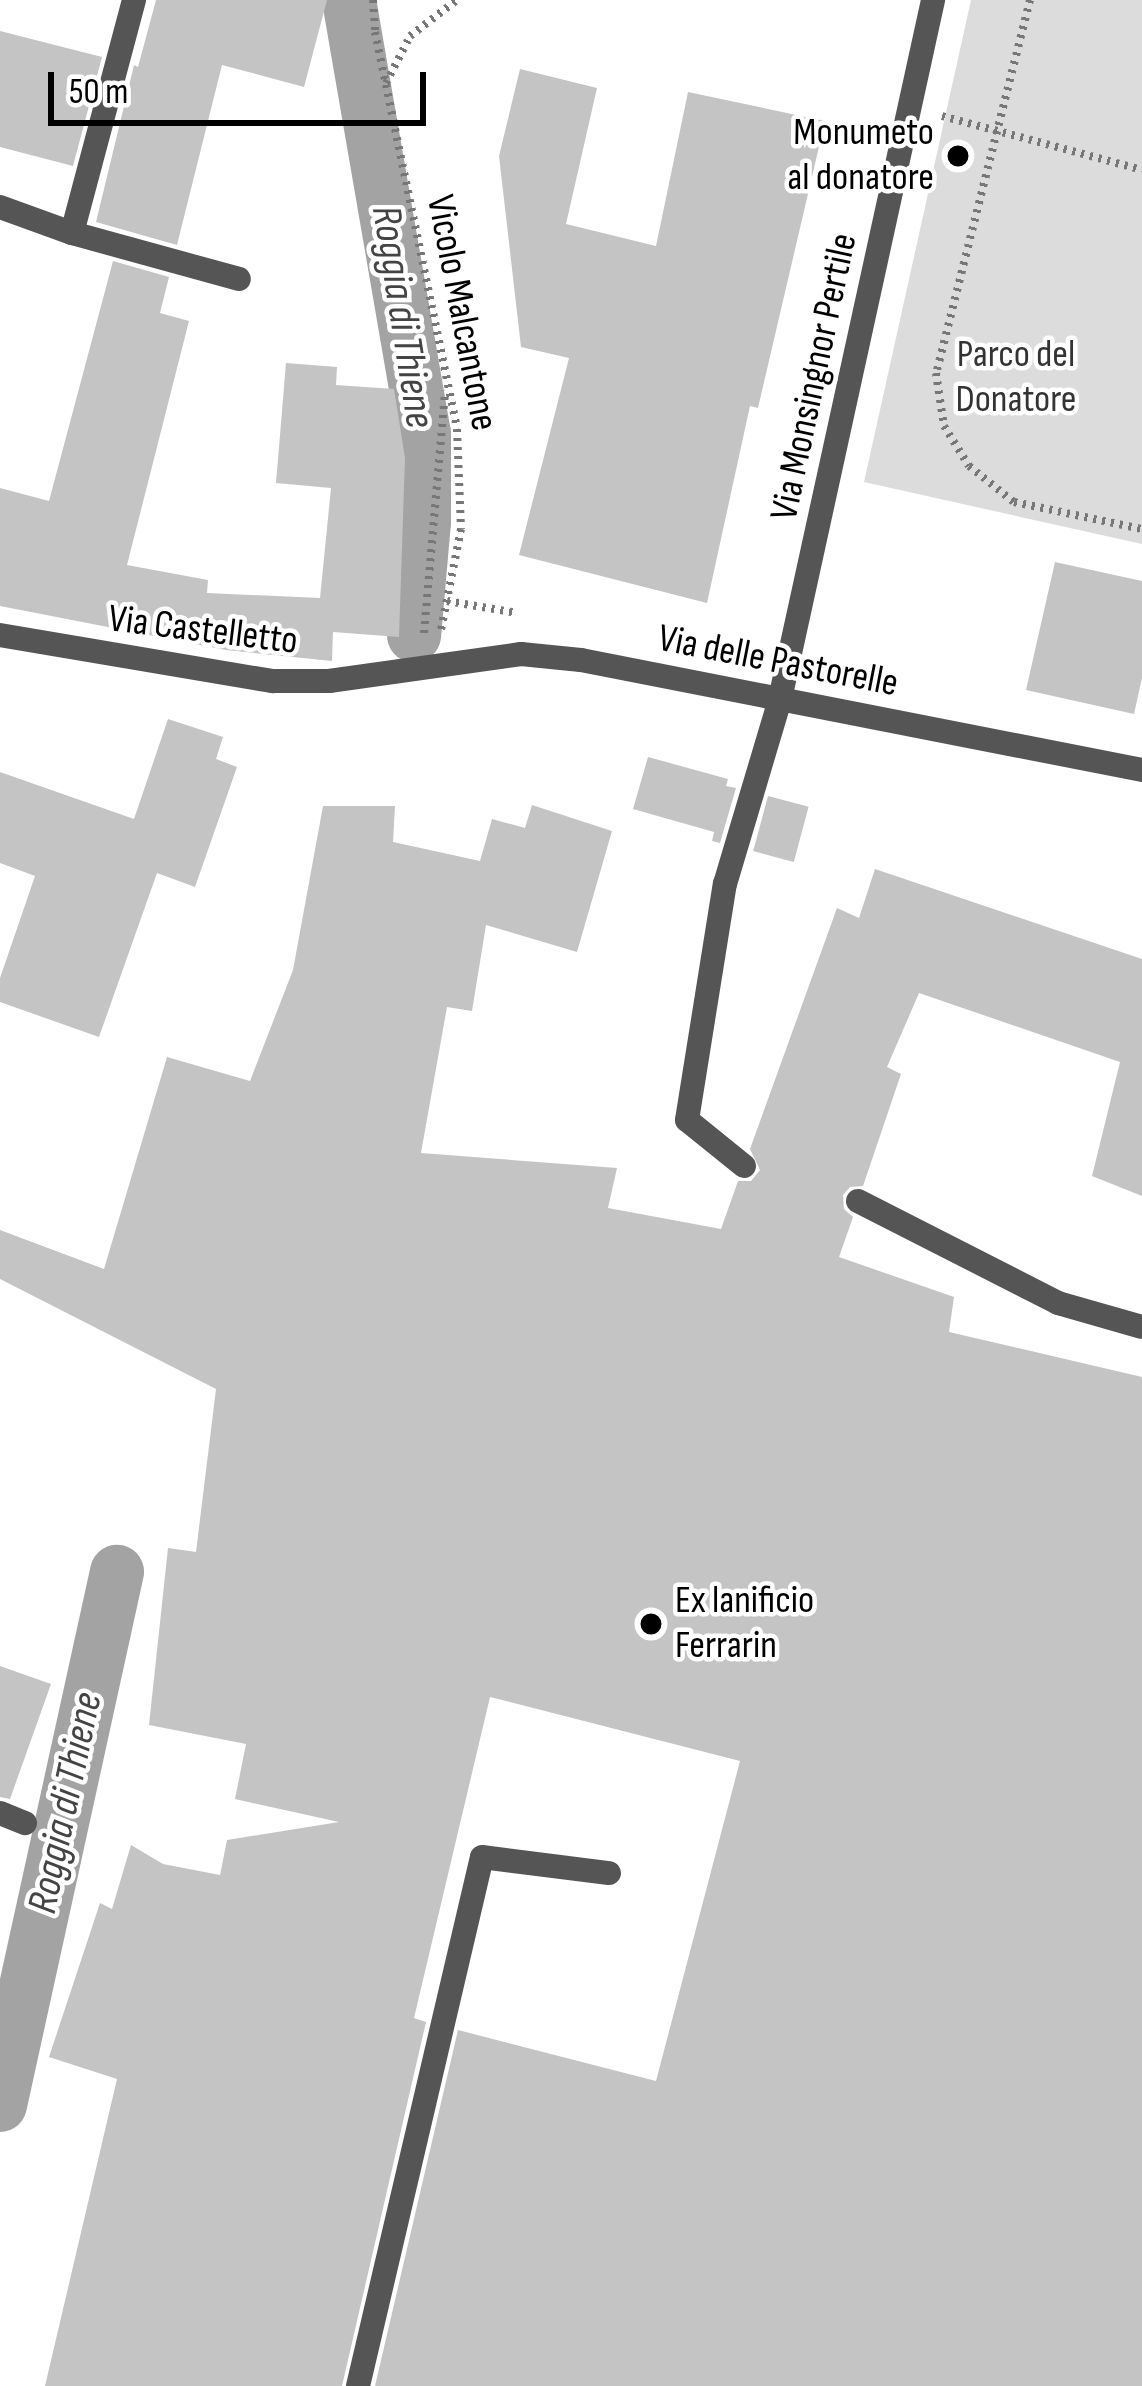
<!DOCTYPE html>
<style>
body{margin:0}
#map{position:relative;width:1142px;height:2386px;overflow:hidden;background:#fff;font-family:"Sofia Sans Condensed",sans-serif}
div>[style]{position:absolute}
.green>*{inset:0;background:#dcdcdc}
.canal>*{height:54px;margin:-27px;padding:0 27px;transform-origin:27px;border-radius:27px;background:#a3a3a3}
.building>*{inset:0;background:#c4c4c4;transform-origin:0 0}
.path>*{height:8px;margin-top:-4px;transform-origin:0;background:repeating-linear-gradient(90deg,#777 0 3px,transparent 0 9px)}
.lane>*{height:24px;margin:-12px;padding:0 12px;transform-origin:12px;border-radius:12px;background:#555}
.street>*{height:24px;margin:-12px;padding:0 12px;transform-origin:12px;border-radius:12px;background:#555}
.dots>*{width:33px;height:33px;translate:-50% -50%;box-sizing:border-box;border:6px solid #fff;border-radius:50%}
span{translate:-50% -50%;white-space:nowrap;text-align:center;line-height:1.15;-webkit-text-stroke:9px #fff;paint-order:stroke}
.poi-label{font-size:39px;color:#000}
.right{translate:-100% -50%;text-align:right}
.left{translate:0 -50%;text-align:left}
.street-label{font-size:39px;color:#000}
.park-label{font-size:39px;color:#333}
.water-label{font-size:42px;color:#444;font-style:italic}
.scale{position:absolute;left:48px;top:72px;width:378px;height:54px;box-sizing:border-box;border:6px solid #000;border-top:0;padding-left:15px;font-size:36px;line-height:42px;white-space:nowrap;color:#000;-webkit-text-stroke:9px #fff;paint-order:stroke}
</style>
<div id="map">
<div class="green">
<i style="clip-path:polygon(971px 0,1142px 0,1142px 544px,864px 482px)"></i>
</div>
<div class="canal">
<i style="left:349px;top:0;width:439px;rotate:80.2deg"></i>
<i style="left:424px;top:433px;width:89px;rotate:90deg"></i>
<i style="left:424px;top:522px;width:114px;rotate:95deg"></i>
<i style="left:0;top:2105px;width:546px;rotate:-77.62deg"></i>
</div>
<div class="building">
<i style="clip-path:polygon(156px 0,327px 0,304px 87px,222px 65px,177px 245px,96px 222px,134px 65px,138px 67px)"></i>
<i style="clip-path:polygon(0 31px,102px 57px,73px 166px,0 147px)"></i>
<i style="clip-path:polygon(520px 69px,597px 88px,566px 224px,656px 246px,688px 92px,825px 121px,758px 408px,750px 406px,707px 603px,519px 555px,569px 358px,521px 347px,499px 156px)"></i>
<i style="clip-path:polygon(113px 261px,169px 277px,160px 313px,189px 321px,127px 565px,208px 580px,207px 593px,320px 598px,331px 488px,276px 483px,286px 363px,337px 367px,336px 385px,394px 389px,405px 458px,399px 637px,333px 632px,332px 661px,226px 650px,0 606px,0 488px,49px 501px)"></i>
<i style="clip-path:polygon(1055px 562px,1142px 581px,1142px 678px,1134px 714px,1026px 690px)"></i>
<i style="clip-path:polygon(168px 719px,223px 737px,216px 759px,237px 767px,195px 887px,157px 873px,99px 1037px,0 1002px,0 978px,35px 876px,0 863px,0 772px,134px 819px)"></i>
<i style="clip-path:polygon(648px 757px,728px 779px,726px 786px,736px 788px,720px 843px,712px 841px,714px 832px,633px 809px)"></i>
<i style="left:768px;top:796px;width:42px;height:57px;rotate:15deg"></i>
<i style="clip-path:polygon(532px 805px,612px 831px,577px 952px,486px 925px,472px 1011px,447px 1007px,421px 1153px,617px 1168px,608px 1208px,721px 1229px,738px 1181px,751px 1181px,760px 1170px,750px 1149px,837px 908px,859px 918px,875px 869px,1142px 959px,1142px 1196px,1092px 1176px,1120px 1062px,919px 993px,887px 1067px,901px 1074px,863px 1186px,850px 1187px,843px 1195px,844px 1209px,853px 1217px,839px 1257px,954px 1297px,949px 1332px,1142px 1377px,1142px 2386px,375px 2386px,458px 2030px,656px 2081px,740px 1761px,490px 1697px,414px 2018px,426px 2022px,342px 2386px,45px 2386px,117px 2079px,49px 2057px,100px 1903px,112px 1909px,131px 1845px,163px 1864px,220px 1875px,227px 1840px,339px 1822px,235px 1799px,246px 1744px,149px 1725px,168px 1548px,196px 1552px,216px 1389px,0 1279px,0 1230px,104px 1269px,167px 1057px,250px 1081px,293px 970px,323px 806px,395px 806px,393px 842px,480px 861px,492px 819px,525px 828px)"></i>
<i style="clip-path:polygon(0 1666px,51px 1684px,10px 1799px,0 1797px)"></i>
</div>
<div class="path">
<i style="left:373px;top:0;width:32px;rotate:86deg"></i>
<i style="left:375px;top:32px;width:405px;rotate:78.3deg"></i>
<i style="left:457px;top:429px;width:100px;rotate:87.7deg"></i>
<i style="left:461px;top:529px;width:103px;rotate:101.2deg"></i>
<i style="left:1030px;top:0;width:385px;rotate:104.1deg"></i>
<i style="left:936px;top:373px;width:54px;rotate:81.4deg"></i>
<i style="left:944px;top:426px;width:47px;rotate:58deg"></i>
<i style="left:969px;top:466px;width:58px;rotate:38.7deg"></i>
<i style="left:1014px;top:502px;width:131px;rotate:11.9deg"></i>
<i style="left:386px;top:83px;width:53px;rotate:-62.9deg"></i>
<i style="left:410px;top:36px;width:59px;rotate:-37.5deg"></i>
<i style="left:942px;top:116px;width:207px;rotate:15.1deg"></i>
<i style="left:447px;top:601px;width:71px;rotate:9.7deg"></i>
<i style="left:424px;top:633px;width:243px;rotate:-85deg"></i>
</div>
<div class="lane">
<i style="left:744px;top:1166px;width:73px;rotate:-141.1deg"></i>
<i style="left:687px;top:1120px;width:239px;rotate:-80.9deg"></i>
<i style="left:725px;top:884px;width:193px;rotate:-73.4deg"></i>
<i style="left:858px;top:1201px;width:225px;rotate:27deg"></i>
<i style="left:1058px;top:1303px;width:87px;rotate:15.9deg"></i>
<i style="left:358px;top:2386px;width:543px;rotate:-76.81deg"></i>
<i style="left:482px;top:1857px;width:128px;rotate:7.2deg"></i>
</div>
<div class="street">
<i style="left:0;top:207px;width:77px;rotate:19.9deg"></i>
<i style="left:72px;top:233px;width:173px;rotate:15.4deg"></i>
<i style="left:72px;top:233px;width:241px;rotate:-75.1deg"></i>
<i style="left:0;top:635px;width:277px;rotate:9.6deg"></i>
<i style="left:273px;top:681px;width:56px"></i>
<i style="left:329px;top:681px;width:194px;rotate:-8deg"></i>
<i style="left:521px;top:654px;width:60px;rotate:5.7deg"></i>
<i style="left:581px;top:660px;width:572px;rotate:11.09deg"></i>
<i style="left:780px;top:699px;width:716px;rotate:-77.65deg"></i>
<i style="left:0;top:1813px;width:27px;rotate:22deg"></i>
</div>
<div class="dots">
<i style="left:958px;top:156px;background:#000"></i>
<i style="left:651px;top:1624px;background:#000"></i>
</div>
<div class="poi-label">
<span class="right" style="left:934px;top:156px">Monumeto<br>al donatore</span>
<span class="left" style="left:675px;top:1624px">Ex lanificio<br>Ferrarin</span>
</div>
<div class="street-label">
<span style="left:461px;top:313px;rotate:79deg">Vicolo Malcantone</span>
<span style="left:815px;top:377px;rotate:-78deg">Via Monsingnor Pertile</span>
<span style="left:203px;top:631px;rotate:7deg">Via Castelletto</span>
<span style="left:778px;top:662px;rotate:11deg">Via delle Pastorelle</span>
</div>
<div class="park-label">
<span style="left:1016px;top:378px">Parco del<br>Donatore</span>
</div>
<div class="water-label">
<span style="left:402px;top:317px;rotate:81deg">Roggia di Thiene</span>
<span style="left:66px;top:1803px;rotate:-78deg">Roggia di Thiene</span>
</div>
<div class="scale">50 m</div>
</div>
